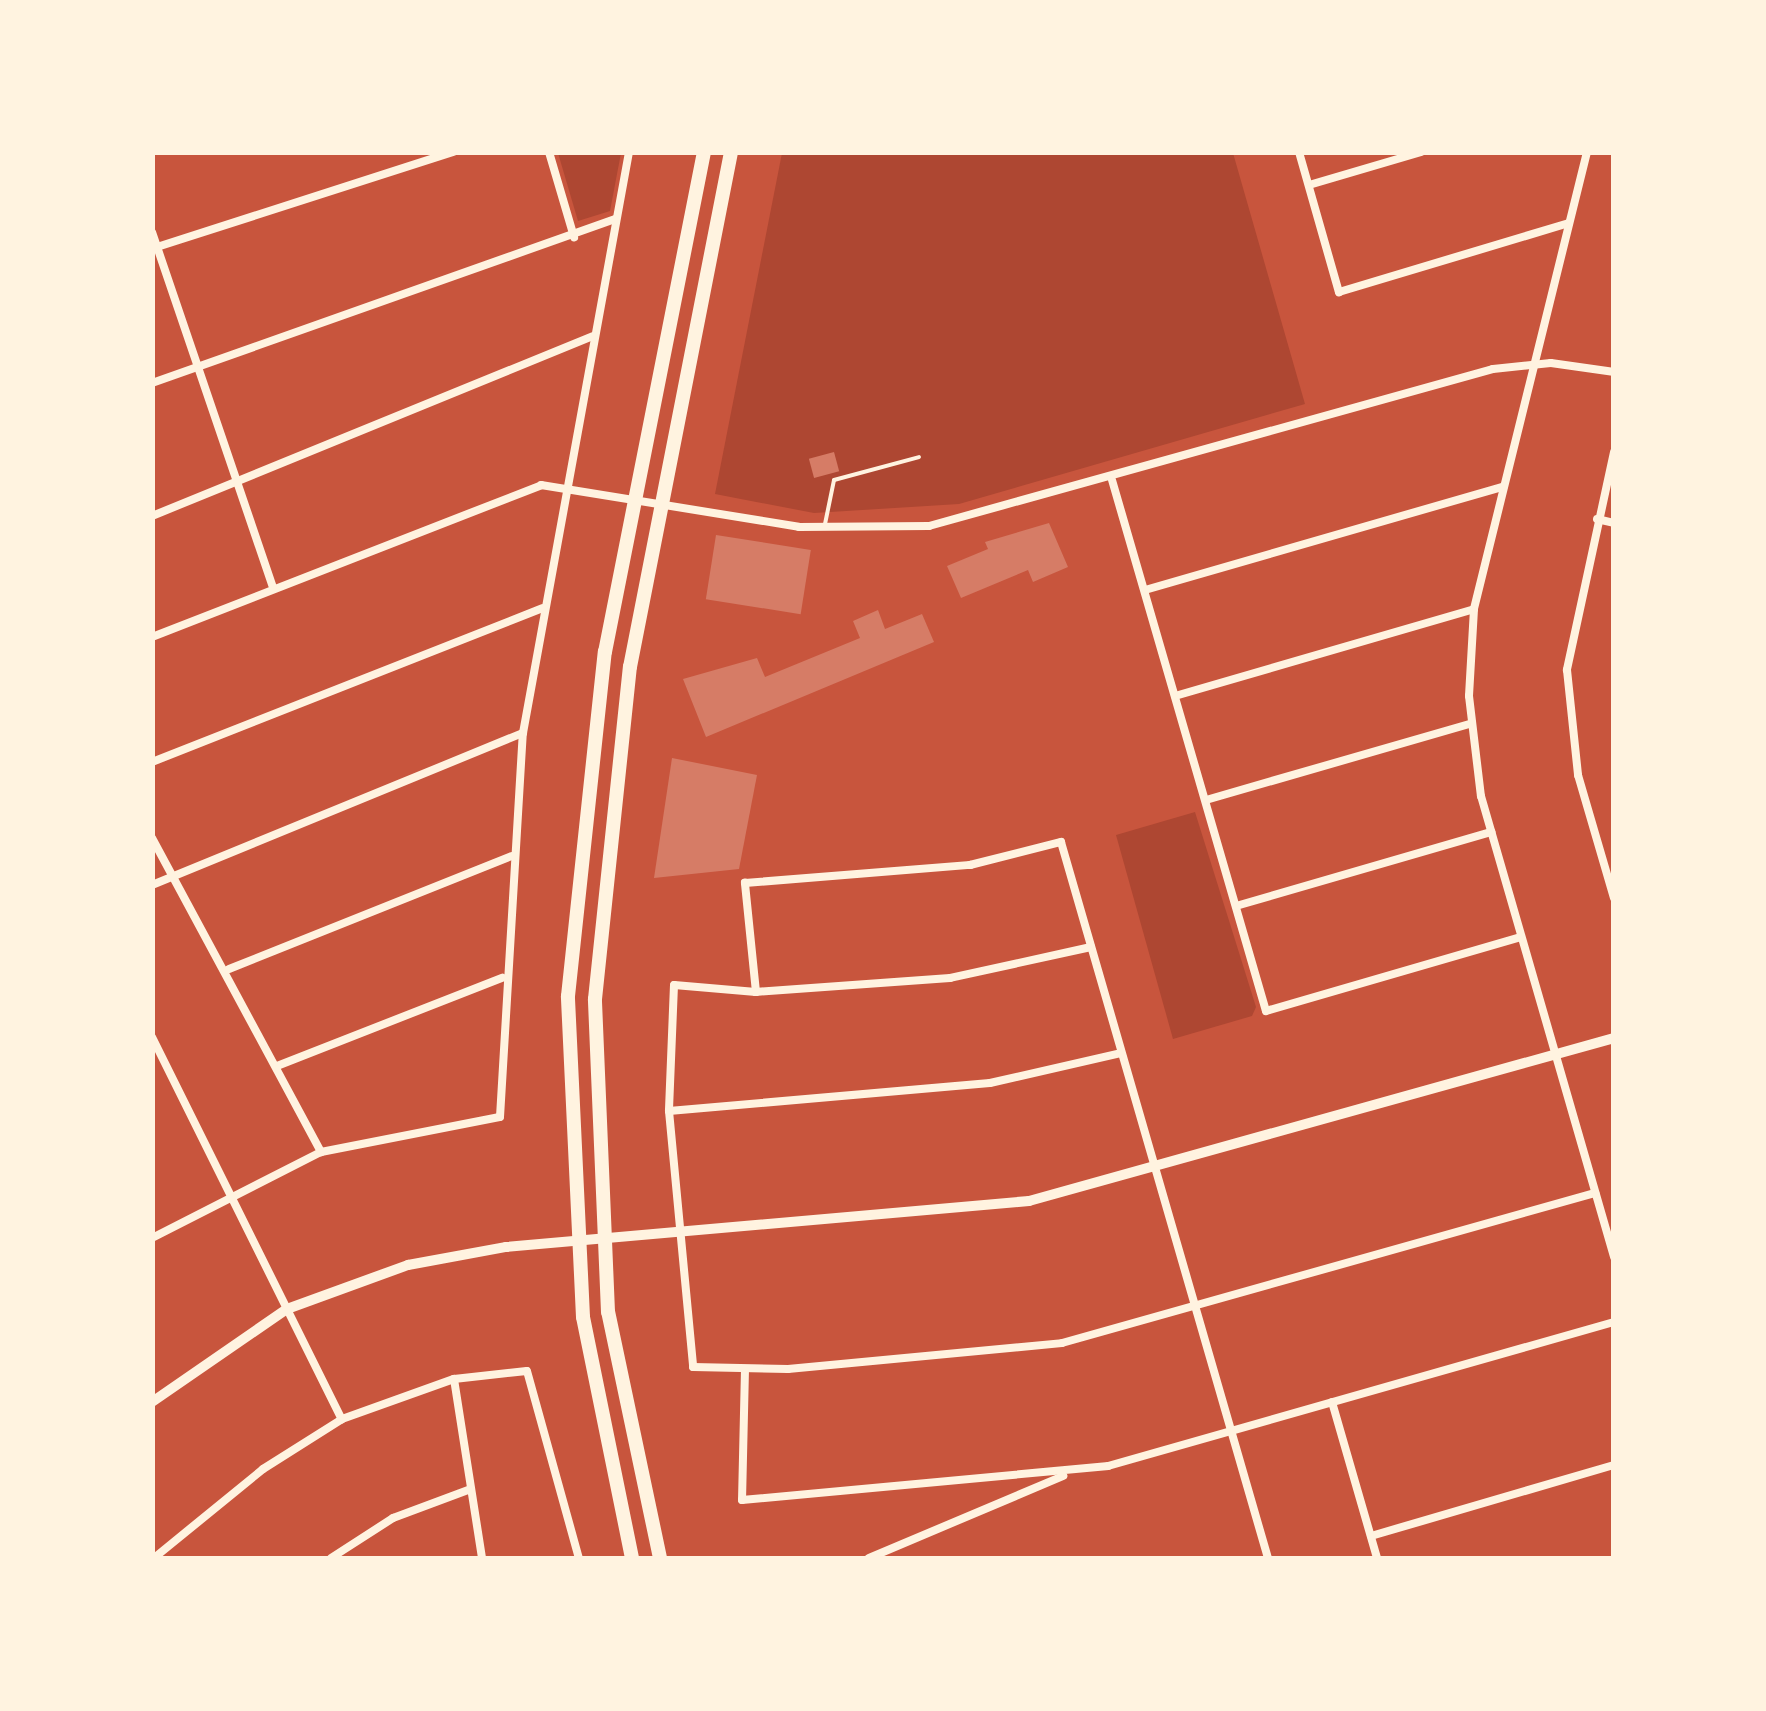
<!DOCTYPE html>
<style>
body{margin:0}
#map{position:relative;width:1766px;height:1711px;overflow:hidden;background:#c8553d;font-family:"Golos Text",sans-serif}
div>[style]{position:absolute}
.green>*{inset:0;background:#ae4732}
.building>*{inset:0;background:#d67c66;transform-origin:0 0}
.service>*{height:4px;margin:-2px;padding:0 2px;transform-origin:2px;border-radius:2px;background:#fff3e0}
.minor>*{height:8px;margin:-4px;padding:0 4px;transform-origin:4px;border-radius:4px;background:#fff3e0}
.tertiary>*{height:10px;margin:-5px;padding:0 5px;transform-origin:5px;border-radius:5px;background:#fff3e0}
.motorway>*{height:14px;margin:-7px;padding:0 7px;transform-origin:7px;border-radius:7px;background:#fff3e0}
span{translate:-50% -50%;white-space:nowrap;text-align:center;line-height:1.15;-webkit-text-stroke:9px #fff3e0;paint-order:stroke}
.frame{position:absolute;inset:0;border:155px solid #fff3e0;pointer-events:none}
</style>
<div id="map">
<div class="green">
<i style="clip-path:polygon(558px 153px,621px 153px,610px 211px,578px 221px)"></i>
<i style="clip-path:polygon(782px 153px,1233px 153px,1305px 404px,959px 504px,814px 513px,715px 494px)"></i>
<i style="clip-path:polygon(1195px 812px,1256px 1007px,1252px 1016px,1173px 1039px,1116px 835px)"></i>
</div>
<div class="building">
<i style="left:834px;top:452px;width:20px;height:26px;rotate:75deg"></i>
<i style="clip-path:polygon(1049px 523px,1068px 567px,1033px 582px,1028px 570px,961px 598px,947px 566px,988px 549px,985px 542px)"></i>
<i style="left:716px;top:535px;width:96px;height:65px;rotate:9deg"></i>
<i style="clip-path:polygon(878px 610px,885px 629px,922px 614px,934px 642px,706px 737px,683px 679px,757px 658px,765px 677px,860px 638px,853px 621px)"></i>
<i style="clip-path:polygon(672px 758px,757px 775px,739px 869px,654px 878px)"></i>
</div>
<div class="service">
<i style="left:825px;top:524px;width:45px;rotate:-78.4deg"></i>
<i style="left:834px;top:480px;width:88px;rotate:-15.1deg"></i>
</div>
<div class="minor">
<i style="left:549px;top:152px;width:89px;rotate:73.6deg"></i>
<i style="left:1299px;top:152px;width:146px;rotate:74.1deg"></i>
<i style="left:1339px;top:292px;width:240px;rotate:-16.7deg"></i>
<i style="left:1587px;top:152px;width:471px;rotate:103.9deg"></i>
<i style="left:1474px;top:609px;width:87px;rotate:93.3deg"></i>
<i style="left:1469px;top:696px;width:101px;rotate:83.2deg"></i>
<i style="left:1481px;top:796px;width:480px;rotate:73.9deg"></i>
<i style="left:1309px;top:185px;width:117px;rotate:-16.4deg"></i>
<i style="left:152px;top:232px;width:376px;rotate:71.2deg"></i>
<i style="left:157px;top:247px;width:311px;rotate:-17.8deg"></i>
<i style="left:152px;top:383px;width:492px;rotate:-19.5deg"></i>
<i style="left:1614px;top:452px;width:223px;rotate:102.2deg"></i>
<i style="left:1567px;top:670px;width:106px;rotate:84deg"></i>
<i style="left:1578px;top:775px;width:128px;rotate:73.7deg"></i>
<i style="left:1112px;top:480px;width:553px;rotate:73.83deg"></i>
<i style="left:1266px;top:1011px;width:265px;rotate:-16.2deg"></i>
<i style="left:152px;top:516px;width:476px;rotate:-22.2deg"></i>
<i style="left:1597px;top:519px;width:17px;rotate:13deg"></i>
<i style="left:1145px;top:590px;width:373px;rotate:-16.1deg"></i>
<i style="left:152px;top:637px;width:418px;rotate:-21.3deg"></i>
<i style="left:541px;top:485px;width:261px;rotate:9.2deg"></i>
<i style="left:799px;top:527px;width:130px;rotate:-0.4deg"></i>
<i style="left:929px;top:526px;width:585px;rotate:-15.56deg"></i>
<i style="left:1493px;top:369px;width:58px;rotate:-5.9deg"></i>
<i style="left:1551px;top:363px;width:64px;rotate:8.1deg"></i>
<i style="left:1175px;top:696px;width:311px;rotate:-16.2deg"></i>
<i style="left:152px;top:762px;width:420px;rotate:-21.5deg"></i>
<i style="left:1206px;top:800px;width:275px;rotate:-16.1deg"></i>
<i style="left:152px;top:838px;width:357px;rotate:61.7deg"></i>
<i style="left:152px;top:885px;width:401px;rotate:-22.3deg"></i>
<i style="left:1236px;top:906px;width:266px;rotate:-16.2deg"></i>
<i style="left:1091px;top:947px;width:144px;rotate:167.6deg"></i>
<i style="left:950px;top:978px;width:195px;rotate:175.9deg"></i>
<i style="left:756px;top:992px;width:82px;rotate:-175.1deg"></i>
<i style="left:674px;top:985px;width:126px;rotate:92.3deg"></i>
<i style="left:669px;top:1111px;width:257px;rotate:84.6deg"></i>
<i style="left:693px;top:1367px;width:95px;rotate:1.2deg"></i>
<i style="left:788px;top:1369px;width:275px;rotate:-5.4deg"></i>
<i style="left:1062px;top:1343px;width:554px;rotate:-15.72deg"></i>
<i style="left:229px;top:969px;width:304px;rotate:-21.8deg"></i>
<i style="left:756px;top:992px;width:110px;rotate:-95.8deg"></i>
<i style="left:745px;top:883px;width:226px;rotate:-4.6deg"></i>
<i style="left:970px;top:865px;width:94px;rotate:-14.2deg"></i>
<i style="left:1061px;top:842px;width:745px;rotate:73.88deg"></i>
<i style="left:152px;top:1037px;width:427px;rotate:63.6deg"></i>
<i style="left:277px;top:1066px;width:242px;rotate:-21.4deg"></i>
<i style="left:669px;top:1111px;width:322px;rotate:-5deg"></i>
<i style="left:990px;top:1083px;width:134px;rotate:-12.9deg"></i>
<i style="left:152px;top:1238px;width:190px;rotate:-27deg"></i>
<i style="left:321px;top:1152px;width:182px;rotate:-11.1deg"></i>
<i style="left:500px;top:1117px;width:385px;rotate:-86.6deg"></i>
<i style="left:523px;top:733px;width:591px;rotate:-79.66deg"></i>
<i style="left:745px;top:1369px;width:131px;rotate:91.3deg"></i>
<i style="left:742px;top:1500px;width:368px;rotate:-5.3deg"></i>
<i style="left:1108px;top:1466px;width:526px;rotate:-15.89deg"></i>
<i style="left:454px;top:1379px;width:181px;rotate:81.1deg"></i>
<i style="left:1332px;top:1402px;width:162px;rotate:73.9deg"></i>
<i style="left:1371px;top:1536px;width:253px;rotate:-16.3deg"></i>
<i style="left:154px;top:1558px;width:141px;rotate:-39.2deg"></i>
<i style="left:263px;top:1469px;width:93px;rotate:-32.3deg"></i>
<i style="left:342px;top:1419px;width:119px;rotate:-19.7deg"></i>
<i style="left:454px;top:1379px;width:73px;rotate:-6.3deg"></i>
<i style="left:527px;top:1371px;width:194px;rotate:74.5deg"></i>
<i style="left:331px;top:1558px;width:74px;rotate:-32.8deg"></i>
<i style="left:393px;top:1518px;width:83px;rotate:-20.4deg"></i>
<i style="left:869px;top:1558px;width:211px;rotate:-22.9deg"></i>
</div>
<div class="tertiary">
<i style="left:152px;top:1402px;width:164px;rotate:-34.6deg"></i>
<i style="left:287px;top:1309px;width:129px;rotate:-20deg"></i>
<i style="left:408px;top:1265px;width:100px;rotate:-10.4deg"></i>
<i style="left:506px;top:1247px;width:525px;rotate:-5.03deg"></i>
<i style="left:1029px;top:1201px;width:607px;rotate:-15.57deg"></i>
</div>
<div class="motorway">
<i style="left:632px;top:1558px;width:246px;rotate:-101.5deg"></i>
<i style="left:583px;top:1317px;width:321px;rotate:-92.7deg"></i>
<i style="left:568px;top:996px;width:346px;rotate:-83.9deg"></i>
<i style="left:605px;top:652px;width:510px;rotate:-78.8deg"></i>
<i style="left:660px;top:1558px;width:251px;rotate:-101.9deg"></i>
<i style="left:608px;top:1312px;width:313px;rotate:-92.4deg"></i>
<i style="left:595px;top:999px;width:334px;rotate:-84deg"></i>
<i style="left:630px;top:667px;width:525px;rotate:-78.9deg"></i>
</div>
<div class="frame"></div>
</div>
